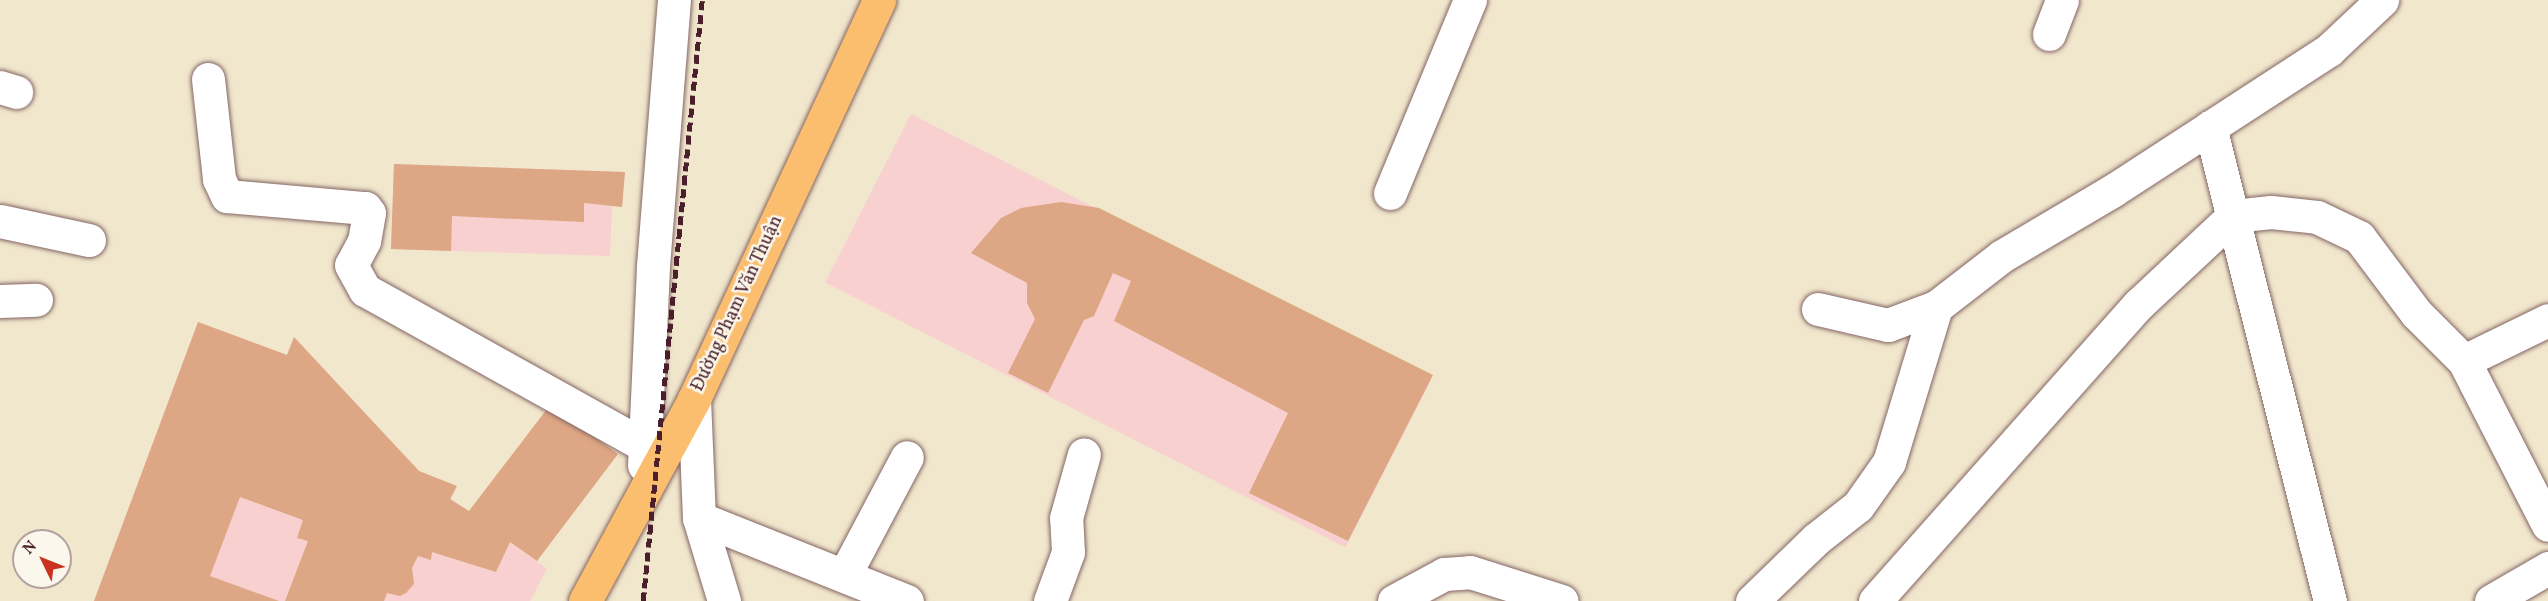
<!DOCTYPE html>
<meta charset="utf-8">
<style>
body{margin:0}
#map{position:relative;width:2548px;height:601px;overflow:hidden;background:#f1e7cd;font-family:Vollkorn,serif}
div>[style]{position:absolute}
.built>*{inset:0;background:#f7d0cf;transform-origin:0 0}
.building>*{inset:0;background:#dda684}
.roads{filter:drop-shadow(0 0 2px #846564) drop-shadow(0 0 2px #846564)}
.minor>*{height:33px;margin:-16.5px;padding:0 16.5px;transform-origin:16.5px;border-radius:16.5px;background:#fff}
.major>*{height:33px;margin:-16.5px;padding:0 16.5px;transform-origin:16.5px;border-radius:16.5px;background:#fbbe6e}
.rail>*{height:4.5px;margin-top:-2.25px;transform-origin:0;background:repeating-linear-gradient(90deg,#4a1f2b 0 9px,transparent 0 13.5px)}
span{translate:-50% -50%;white-space:nowrap;text-align:center;line-height:1.15;-webkit-text-stroke:5px #fbf7ec;paint-order:stroke}
.street-label{font-size:18px;color:#4a1f2b}
.north{position:absolute;left:12px;top:529px;width:60px;height:60px;box-sizing:border-box;background:#fbf7ec;border:2px solid #b4a19f;border-radius:50%;rotate:313deg;font-size:16px;font-weight:700;line-height:24px;text-align:center;color:#4a1f2b}
.north::after{content:'';display:block;margin:auto;width:21px;height:27px;background:#c8321e;clip-path:polygon(50% 0,100% 100%,50% 72%,0 100%)}
</style>
<div id="map">
<div class="built">
<i style="left:911px;top:114px;width:584px;height:189px;rotate:27deg"></i>
<i style="clip-path:polygon(394px 164px,625px 172px,622px 207px,612px 206px,610px 256px,391px 249px)"></i>
<i style="clip-path:polygon(198px 322px,287px 355px,294px 337px,419px 471px,457px 486px,451px 499px,547px 569px,530px 601px,94px 601px)"></i>
</div>
<div class="building">
<i style="clip-path:polygon(394px 164px,625px 172px,622px 207px,584px 203px,584px 222px,452px 216px,451px 251px,391px 249px)"></i>
<i style="clip-path:polygon(1061px 202px,1099px 208px,1433px 375px,1348px 541px,1249px 493px,1288px 413px,1114px 321px,1131px 281px,1113px 273px,1094px 316px,1084px 320px,1048px 393px,1008px 373px,1035px 319px,1027px 303px,1027px 283px,971px 253px,1001px 218px,1021px 208px)"></i>
<i style="clip-path:polygon(198px 322px,287px 355px,294px 337px,419px 471px,457px 486px,450px 499px,469px 511px,550px 405px,618px 454px,537px 561px,510px 542px,496px 572px,432px 552px,431px 560px,418px 556px,412px 568px,414px 584px,406px 593px,400px 596px,387px 593px,384px 601px,285px 601px,308px 541px,297px 538px,303px 520px,240px 497px,210px 576px,279px 601px,94px 601px)"></i>
</div>
<div class="roads">
<div class="minor">
<i style="left:2049px;top:34px;width:36px;rotate:-69deg"></i>
<i style="left:208px;top:79px;width:101px;rotate:83.7deg"></i>
<i style="left:219px;top:179px;width:19px;rotate:65deg"></i>
<i style="left:227px;top:196px;width:139px;rotate:5deg"></i>
<i style="left:365px;top:208px;width:6px;rotate:51deg"></i>
<i style="left:369px;top:213px;width:28px;rotate:100deg"></i>
<i style="left:364px;top:241px;width:27px;rotate:118deg"></i>
<i style="left:351px;top:265px;width:29px;rotate:61deg"></i>
<i style="left:365px;top:290px;width:321px;rotate:29.1deg"></i>
<i style="left:0;top:87px;width:17px;rotate:17deg"></i>
<i style="left:2210px;top:127px;width:489px;rotate:75.8deg"></i>
<i style="left:1390px;top:193px;width:209px;rotate:-67.5deg"></i>
<i style="left:0;top:221px;width:91px;rotate:12.1deg"></i>
<i style="left:0;top:301px;width:36px;rotate:-2deg"></i>
<i style="left:1818px;top:309px;width:72px;rotate:12.9deg"></i>
<i style="left:1888px;top:325px;width:51px;rotate:-20.6deg"></i>
<i style="left:1936px;top:307px;width:83px;rotate:-37.7deg"></i>
<i style="left:2002px;top:256px;width:128px;rotate:-30.6deg"></i>
<i style="left:2112px;top:191px;width:259px;rotate:-33deg"></i>
<i style="left:2329px;top:50px;width:73px;rotate:-43.3deg"></i>
<i style="left:2464px;top:361px;width:184px;rotate:62.9deg"></i>
<i style="left:694px;top:399px;width:119px;rotate:87.6deg"></i>
<i style="left:699px;top:518px;width:87px;rotate:73.2deg"></i>
<i style="left:644px;top:465px;width:199px;rotate:-87.4deg"></i>
<i style="left:653px;top:266px;width:267px;rotate:-85.5deg"></i>
<i style="left:699px;top:518px;width:224px;rotate:21.8deg"></i>
<i style="left:845px;top:574px;width:132px;rotate:-62.1deg"></i>
<i style="left:1050px;top:601px;width:52px;rotate:-69.8deg"></i>
<i style="left:1068px;top:552px;width:34px;rotate:-93deg"></i>
<i style="left:1066px;top:518px;width:66px;rotate:-74.3deg"></i>
<i style="left:1394px;top:601px;width:57px;rotate:-28.4deg"></i>
<i style="left:1444px;top:574px;width:26px;rotate:-4deg"></i>
<i style="left:1470px;top:572px;width:96px;rotate:17.5deg"></i>
<i style="left:1752px;top:601px;width:89px;rotate:-44.1deg"></i>
<i style="left:1816px;top:539px;width:53px;rotate:-38.2deg"></i>
<i style="left:1858px;top:506px;width:54px;rotate:-54.8deg"></i>
<i style="left:1889px;top:462px;width:162px;rotate:-73.1deg"></i>
<i style="left:1875px;top:601px;width:397px;rotate:-48.4deg"></i>
<i style="left:2139px;top:304px;width:129px;rotate:-43.1deg"></i>
<i style="left:2233px;top:216px;width:38px;rotate:-6deg"></i>
<i style="left:2271px;top:212px;width:46px;rotate:6.2deg"></i>
<i style="left:2317px;top:217px;width:47px;rotate:25.5deg"></i>
<i style="left:2359px;top:237px;width:95px;rotate:53.1deg"></i>
<i style="left:2416px;top:313px;width:68px;rotate:45deg"></i>
<i style="left:2464px;top:361px;width:93px;rotate:-26deg"></i>
<i style="left:2491px;top:601px;width:66px;rotate:-30.1deg"></i>
</div>
<div class="major">
<i style="left:585px;top:601px;width:230px;rotate:-61.6deg"></i>
<i style="left:694px;top:399px;width:440px;rotate:-65.1deg"></i>
</div>
</div>
<div class="rail">
<i style="left:643px;top:601px;width:604px;rotate:-84.39deg"></i>
</div>
<div class="street-label">
<span style="left:738px;top:304px;rotate:-65deg">Đường Phạm Văn Thuận</span>
</div>
<div class="north">N</div>
</div>
